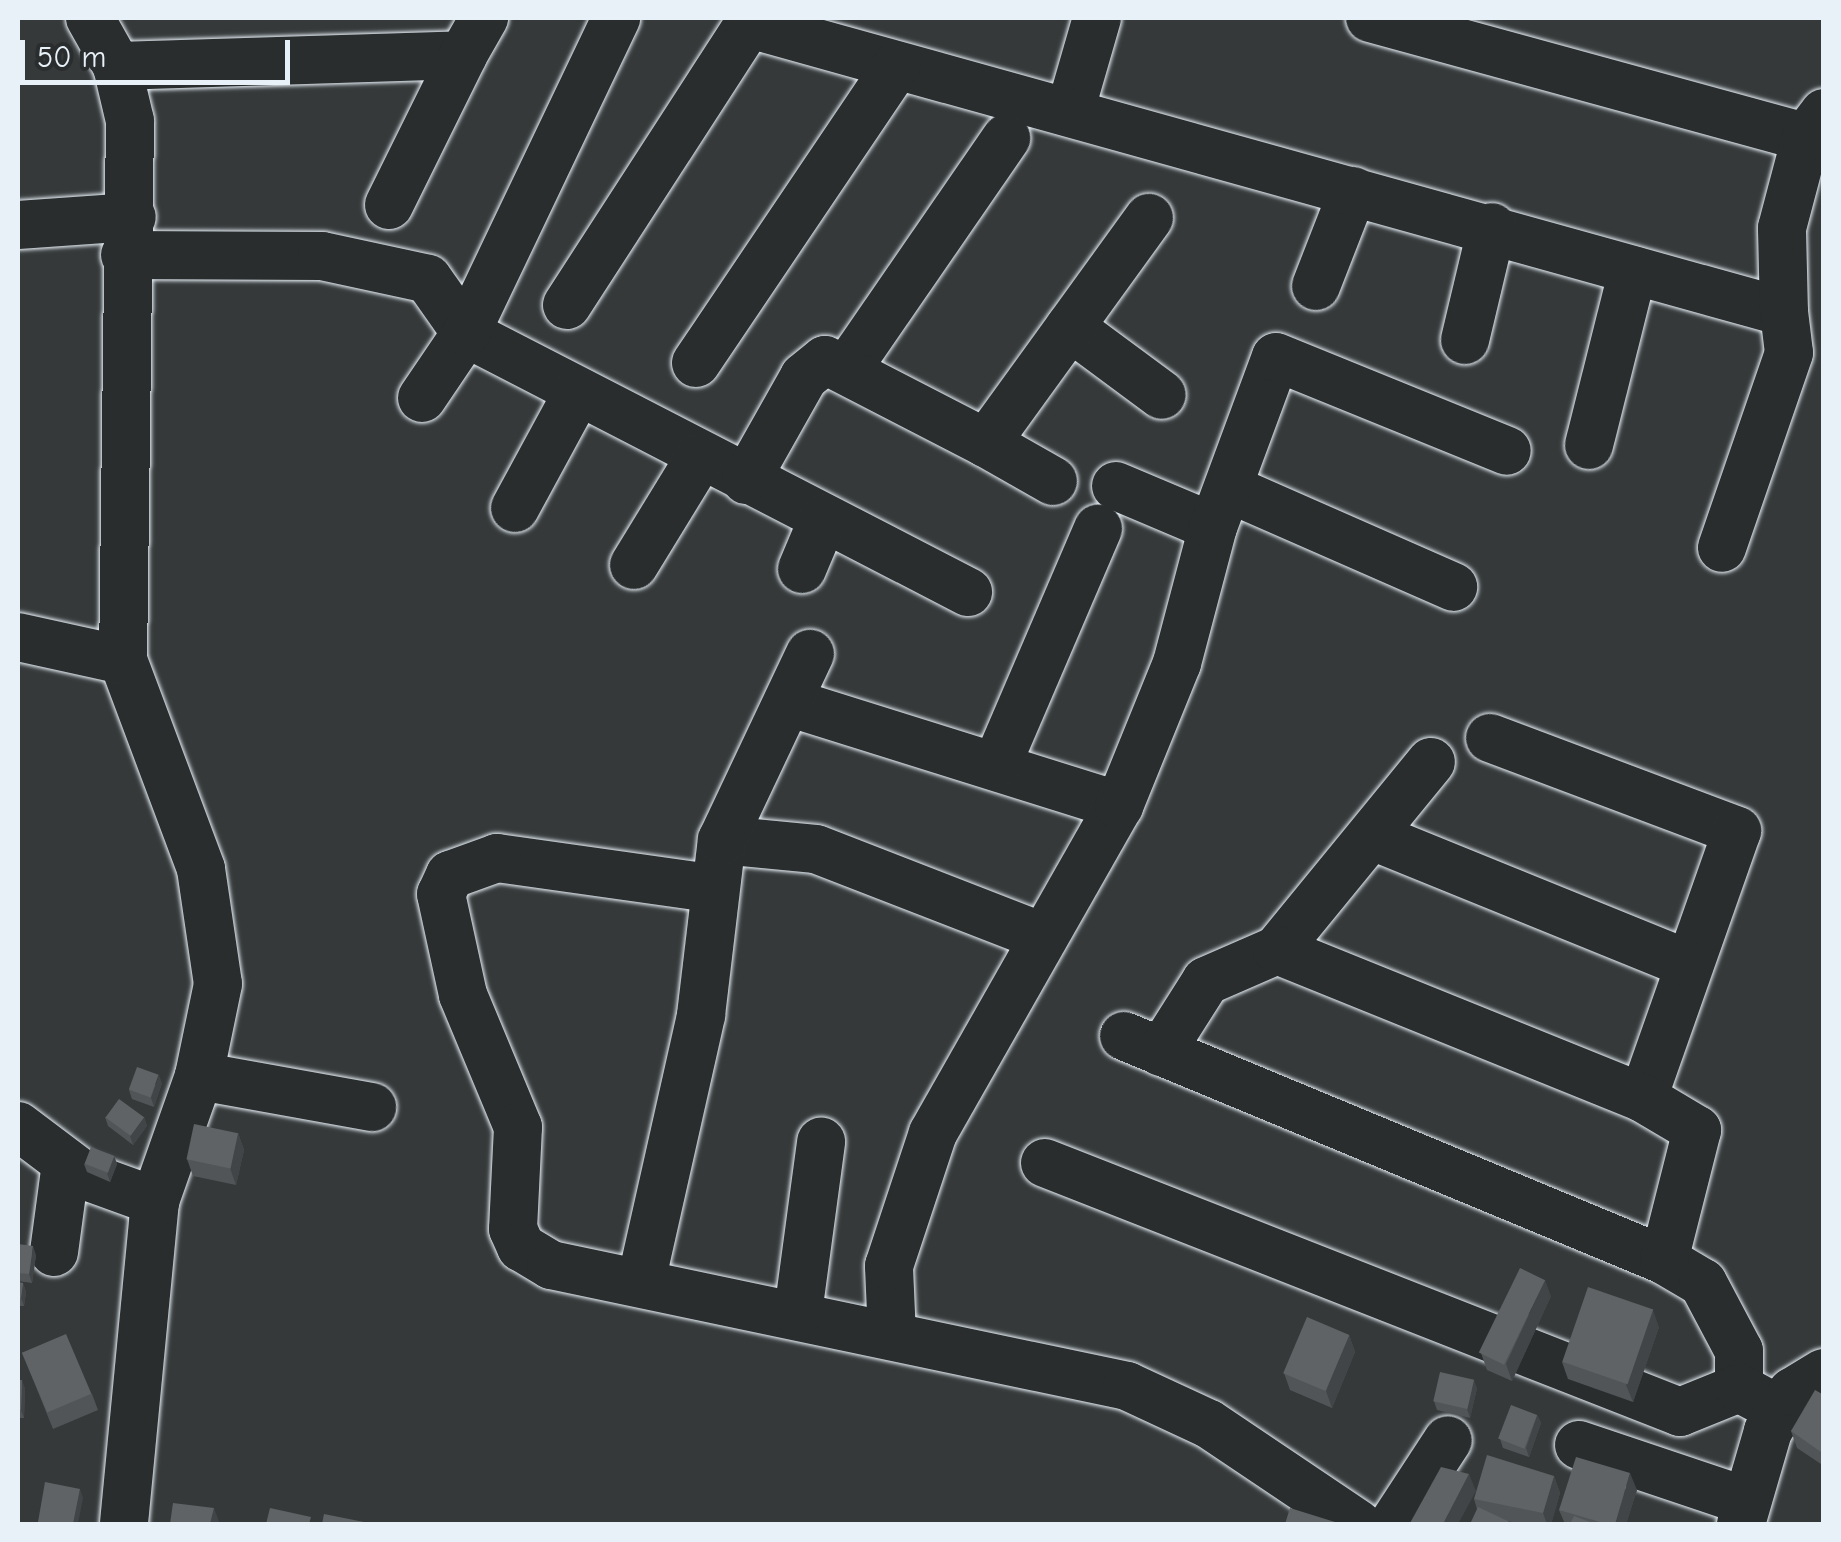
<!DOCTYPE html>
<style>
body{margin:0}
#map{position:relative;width:1841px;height:1542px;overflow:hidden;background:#35393a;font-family:"Comic Neue",sans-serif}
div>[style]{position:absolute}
.roads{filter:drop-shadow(0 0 2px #e8f1f8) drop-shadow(0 0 2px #e8f1f8)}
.minor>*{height:48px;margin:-24px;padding:0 24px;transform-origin:24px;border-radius:24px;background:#2a2d2e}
.wall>*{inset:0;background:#525557}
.shaded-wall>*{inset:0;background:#424547}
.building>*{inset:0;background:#5f6365;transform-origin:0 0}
span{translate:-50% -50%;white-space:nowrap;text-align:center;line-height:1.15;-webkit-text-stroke:9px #2a2d2e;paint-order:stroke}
.frame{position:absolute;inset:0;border:20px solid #e8f1f8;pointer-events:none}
.scale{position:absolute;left:20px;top:40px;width:270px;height:45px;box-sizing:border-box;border:5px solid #e8f1f8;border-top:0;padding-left:12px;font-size:30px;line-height:35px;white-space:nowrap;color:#e8f1f8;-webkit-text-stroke:8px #2a2d2e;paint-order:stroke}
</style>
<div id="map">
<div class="roads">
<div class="minor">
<i style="left:90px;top:18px;width:55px;rotate:60.6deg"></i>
<i style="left:117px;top:66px;width:57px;rotate:76.7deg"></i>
<i style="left:130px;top:121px;width:539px;rotate:90.74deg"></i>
<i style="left:123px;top:660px;width:223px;rotate:69.5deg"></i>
<i style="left:201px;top:869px;width:116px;rotate:81.6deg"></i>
<i style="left:218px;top:984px;width:94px;rotate:101.7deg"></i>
<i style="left:199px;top:1076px;width:133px;rotate:109.4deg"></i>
<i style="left:155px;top:1201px;width:324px;rotate:95.5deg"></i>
<i style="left:1370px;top:18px;width:452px;rotate:15.3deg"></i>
<i style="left:117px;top:66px;width:346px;rotate:-1.8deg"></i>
<i style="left:463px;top:55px;width:43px;rotate:-60.4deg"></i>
<i style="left:1071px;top:108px;width:94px;rotate:-73.9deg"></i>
<i style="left:389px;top:205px;width:167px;rotate:-63.7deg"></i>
<i style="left:18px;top:225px;width:114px;rotate:-4deg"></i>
<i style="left:125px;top:255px;width:197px;rotate:0.3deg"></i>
<i style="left:322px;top:256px;width:108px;rotate:12.2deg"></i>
<i style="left:428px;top:279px;width:66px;rotate:54.9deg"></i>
<i style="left:466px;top:333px;width:565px;rotate:27.29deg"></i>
<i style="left:1316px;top:286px;width:102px;rotate:-68.7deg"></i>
<i style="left:567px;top:305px;width:335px;rotate:-57.1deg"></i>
<i style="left:749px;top:24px;width:1074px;rotate:15.55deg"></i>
<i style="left:1784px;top:312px;width:41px;rotate:83deg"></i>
<i style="left:1789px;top:353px;width:206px;rotate:109deg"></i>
<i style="left:1784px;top:312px;width:84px;rotate:-91.4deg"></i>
<i style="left:1782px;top:228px;width:94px;rotate:-75.2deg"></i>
<i style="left:1806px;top:137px;width:30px;rotate:-53deg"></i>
<i style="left:1070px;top:327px;width:114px;rotate:36.5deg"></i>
<i style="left:1465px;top:340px;width:116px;rotate:-76.6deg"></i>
<i style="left:696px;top:363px;width:358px;rotate:-56deg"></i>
<i style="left:849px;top:366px;width:277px;rotate:-55.4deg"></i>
<i style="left:422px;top:398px;width:78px;rotate:-55.9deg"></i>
<i style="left:466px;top:333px;width:349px;rotate:-64.5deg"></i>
<i style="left:986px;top:443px;width:77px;rotate:29.6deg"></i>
<i style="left:1589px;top:445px;width:180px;rotate:-75.9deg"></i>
<i style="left:746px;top:480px;width:118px;rotate:-60.6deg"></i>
<i style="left:804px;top:377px;width:27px;rotate:-39deg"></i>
<i style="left:825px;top:360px;width:181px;rotate:27.3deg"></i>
<i style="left:986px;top:443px;width:278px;rotate:-54.1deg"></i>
<i style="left:1116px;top:486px;width:105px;rotate:22.9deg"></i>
<i style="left:1228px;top:488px;width:246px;rotate:23.7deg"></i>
<i style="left:515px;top:508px;width:130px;rotate:-61.5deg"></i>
<i style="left:634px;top:565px;width:124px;rotate:-58.5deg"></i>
<i style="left:802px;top:569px;width:54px;rotate:-67.2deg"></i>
<i style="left:18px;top:637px;width:107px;rotate:12.4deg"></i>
<i style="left:788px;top:702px;width:347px;rotate:17.4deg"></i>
<i style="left:1490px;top:738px;width:264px;rotate:20.6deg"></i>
<i style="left:1737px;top:831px;width:283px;rotate:109.4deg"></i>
<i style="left:998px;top:762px;width:254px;rotate:-66.8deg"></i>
<i style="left:1375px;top:837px;width:337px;rotate:22.1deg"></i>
<i style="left:722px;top:840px;width:94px;rotate:5.5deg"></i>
<i style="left:816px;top:849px;width:238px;rotate:21.2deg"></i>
<i style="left:710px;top:888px;width:215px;rotate:-172deg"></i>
<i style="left:497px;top:858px;width:50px;rotate:160.1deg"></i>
<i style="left:450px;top:875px;width:21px;rotate:115deg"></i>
<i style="left:441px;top:894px;width:103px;rotate:77.7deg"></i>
<i style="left:463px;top:995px;width:143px;rotate:67.4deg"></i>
<i style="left:518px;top:1127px;width:102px;rotate:92.8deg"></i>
<i style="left:513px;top:1229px;width:20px;rotate:66deg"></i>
<i style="left:521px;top:1247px;width:35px;rotate:31deg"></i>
<i style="left:551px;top:1265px;width:589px;rotate:11.86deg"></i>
<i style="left:1127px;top:1386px;width:90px;rotate:24.9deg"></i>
<i style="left:1209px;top:1424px;width:179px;rotate:33.9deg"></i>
<i style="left:1277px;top:950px;width:243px;rotate:-50.7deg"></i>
<i style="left:1124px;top:1036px;width:585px;rotate:22.53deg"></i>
<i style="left:1664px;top:1260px;width:45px;rotate:30.5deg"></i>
<i style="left:1703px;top:1283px;width:77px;rotate:62.1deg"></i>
<i style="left:1739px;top:1351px;width:37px;rotate:90deg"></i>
<i style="left:1161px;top:1052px;width:84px;rotate:-57.6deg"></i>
<i style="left:1206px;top:981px;width:77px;rotate:-23.6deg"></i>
<i style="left:1277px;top:950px;width:395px;rotate:22deg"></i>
<i style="left:1643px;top:1098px;width:63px;rotate:30.7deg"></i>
<i style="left:1697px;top:1130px;width:134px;rotate:104.2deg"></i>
<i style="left:199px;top:1076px;width:176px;rotate:10.2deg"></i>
<i style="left:18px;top:1126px;width:81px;rotate:37deg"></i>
<i style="left:83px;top:1175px;width:77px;rotate:19.9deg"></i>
<i style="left:1045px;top:1163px;width:682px;rotate:21.41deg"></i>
<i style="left:1680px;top:1412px;width:64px;rotate:-22.1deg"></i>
<i style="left:1739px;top:1388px;width:47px;rotate:28.2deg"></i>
<i style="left:54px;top:1252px;width:90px;rotate:-82.3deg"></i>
<i style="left:641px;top:1282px;width:274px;rotate:-77.3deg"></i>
<i style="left:701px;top:1015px;width:176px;rotate:-83.2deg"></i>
<i style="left:722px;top:840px;width:206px;rotate:-64.7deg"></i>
<i style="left:798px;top:1313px;width:173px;rotate:-82.3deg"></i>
<i style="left:892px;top:1336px;width:70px;rotate:-92.5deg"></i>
<i style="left:889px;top:1266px;width:140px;rotate:-71.7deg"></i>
<i style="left:933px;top:1133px;width:376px;rotate:-60.4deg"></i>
<i style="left:1119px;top:806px;width:154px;rotate:-67.9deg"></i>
<i style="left:1177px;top:663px;width:141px;rotate:-75.2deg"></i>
<i style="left:1213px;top:527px;width:181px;rotate:-69.7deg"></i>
<i style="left:1276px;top:357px;width:249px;rotate:22.1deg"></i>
<i style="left:1579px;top:1445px;width:175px;rotate:18.6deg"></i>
<i style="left:1393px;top:1524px;width:100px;rotate:-56.8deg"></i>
<i style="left:1741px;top:1524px;width:97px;rotate:-73.8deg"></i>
<i style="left:1768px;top:1431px;width:46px;rotate:-58.4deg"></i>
<i style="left:1792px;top:1392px;width:37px;rotate:-31deg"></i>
</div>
</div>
<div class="wall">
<i style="clip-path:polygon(162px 1083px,154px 1107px,132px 1099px,129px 1090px)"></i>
<i style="clip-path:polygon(105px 1117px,144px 1117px,147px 1126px,133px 1145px,108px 1126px)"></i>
<i style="clip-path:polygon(238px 1133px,244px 1150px,236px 1185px,193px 1176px,187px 1159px)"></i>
<i style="clip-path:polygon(114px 1156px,117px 1164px,110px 1182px,87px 1172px,84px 1164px)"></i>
<i style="clip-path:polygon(18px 1244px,36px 1255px,32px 1283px,18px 1281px)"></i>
<i style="clip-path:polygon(18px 1282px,23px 1283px,26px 1292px,24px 1306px,18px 1306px)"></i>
<i style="clip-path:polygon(1551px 1296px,1512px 1381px,1487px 1370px,1481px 1353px)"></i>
<i style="clip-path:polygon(1659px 1327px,1633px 1402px,1568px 1379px,1562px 1362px)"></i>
<i style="clip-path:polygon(1349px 1335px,1355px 1352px,1332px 1408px,1290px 1390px,1284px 1373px)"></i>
<i style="clip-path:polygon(22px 1352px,92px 1394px,98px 1410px,53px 1429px)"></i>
<i style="clip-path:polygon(18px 1380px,25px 1388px,24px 1418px,18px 1418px)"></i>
<i style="clip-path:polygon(1477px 1388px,1470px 1418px,1437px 1410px,1434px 1401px)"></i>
<i style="clip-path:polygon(1824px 1395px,1824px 1466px,1797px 1448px,1791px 1431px)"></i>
<i style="clip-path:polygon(1537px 1415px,1541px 1423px,1529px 1457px,1503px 1448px,1500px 1439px)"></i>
<i style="clip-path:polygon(1554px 1476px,1560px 1493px,1551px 1524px,1524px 1524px,1506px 1521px,1477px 1509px,1474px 1499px)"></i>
<i style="clip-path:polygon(1637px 1490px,1626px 1524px,1565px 1524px,1559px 1510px)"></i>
</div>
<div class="shaded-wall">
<i style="clip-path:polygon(159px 1075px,162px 1083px,154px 1107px,151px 1098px)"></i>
<i style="clip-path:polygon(144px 1117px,147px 1126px,133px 1145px,130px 1136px)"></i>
<i style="clip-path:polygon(238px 1133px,244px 1150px,236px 1185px,230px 1168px)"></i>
<i style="clip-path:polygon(114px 1156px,117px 1164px,110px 1182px,107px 1173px)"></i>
<i style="clip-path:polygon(33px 1246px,36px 1255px,32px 1283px,29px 1274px)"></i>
<i style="clip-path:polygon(1545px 1280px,1551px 1296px,1512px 1381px,1506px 1364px)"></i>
<i style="clip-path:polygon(23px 1283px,26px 1292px,24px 1306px,21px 1298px)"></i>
<i style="clip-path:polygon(1653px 1310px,1659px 1327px,1633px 1402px,1626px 1385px)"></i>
<i style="clip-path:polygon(1349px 1335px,1355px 1352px,1332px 1408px,1326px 1391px)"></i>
<i style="clip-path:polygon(22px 1380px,25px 1388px,24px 1418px,21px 1410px)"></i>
<i style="clip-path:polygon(1474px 1380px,1477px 1388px,1470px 1418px,1467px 1409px)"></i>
<i style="clip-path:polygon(1537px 1415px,1541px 1423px,1529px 1457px,1526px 1448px)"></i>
<i style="clip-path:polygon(1630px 1473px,1637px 1490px,1626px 1524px,1615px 1524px)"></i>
<i style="clip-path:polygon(1469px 1474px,1476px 1491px,1458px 1524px,1443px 1524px)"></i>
<i style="clip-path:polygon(1554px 1476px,1560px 1493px,1551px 1524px,1547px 1524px,1543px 1513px)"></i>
<i style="clip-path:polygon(80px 1489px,83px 1498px,78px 1524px,73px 1524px)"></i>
<i style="clip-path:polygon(214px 1508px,220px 1524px,210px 1524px)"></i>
</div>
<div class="building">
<i style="left:137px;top:1067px;width:23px;height:24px;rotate:20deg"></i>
<i style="left:119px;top:1099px;width:31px;height:23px;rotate:36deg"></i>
<i style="left:194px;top:1124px;width:45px;height:36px;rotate:12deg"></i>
<i style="left:91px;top:1147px;width:25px;height:18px;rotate:21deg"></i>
<i style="clip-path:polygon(18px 1244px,33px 1246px,29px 1274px,18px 1273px)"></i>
<i style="left:1520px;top:1268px;width:28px;height:94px;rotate:26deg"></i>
<i style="clip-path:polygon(18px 1282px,23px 1283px,21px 1298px,18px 1297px)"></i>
<i style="left:1588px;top:1287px;width:69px;height:79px;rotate:19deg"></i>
<i style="left:1307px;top:1317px;width:46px;height:61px;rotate:23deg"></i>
<i style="left:66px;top:1334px;width:65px;height:48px;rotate:67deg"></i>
<i style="left:1440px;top:1372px;width:35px;height:30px;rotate:13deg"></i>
<i style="clip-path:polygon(18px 1380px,22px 1380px,21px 1410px,18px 1409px)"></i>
<i style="clip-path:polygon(1815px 1390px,1824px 1395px,1824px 1449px,1821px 1452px,1791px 1431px)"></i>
<i style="left:1511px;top:1405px;width:28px;height:36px;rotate:21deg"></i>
<i style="clip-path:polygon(1487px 1455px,1554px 1476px,1543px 1513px,1474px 1499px)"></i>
<i style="clip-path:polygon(1576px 1457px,1630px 1473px,1615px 1524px,1607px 1524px,1559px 1510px)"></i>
<i style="clip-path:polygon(1441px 1467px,1469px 1474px,1443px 1524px,1410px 1523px)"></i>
<i style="clip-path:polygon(45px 1482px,80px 1489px,73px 1524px,53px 1524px,38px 1522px)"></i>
<i style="clip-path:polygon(173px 1503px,214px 1508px,210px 1524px,170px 1524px)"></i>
<i style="clip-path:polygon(1478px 1507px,1514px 1524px,1470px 1524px)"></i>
<i style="clip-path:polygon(270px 1508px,311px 1517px,309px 1524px,266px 1524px)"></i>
<i style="clip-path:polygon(1290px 1508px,1335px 1522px,1334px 1524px,1285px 1524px)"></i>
<i style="clip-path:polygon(324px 1514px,364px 1522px,363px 1524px,322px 1524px)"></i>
<i style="clip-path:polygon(1574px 1516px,1595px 1524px,1570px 1524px)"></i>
</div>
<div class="frame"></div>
<div class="scale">50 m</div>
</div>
